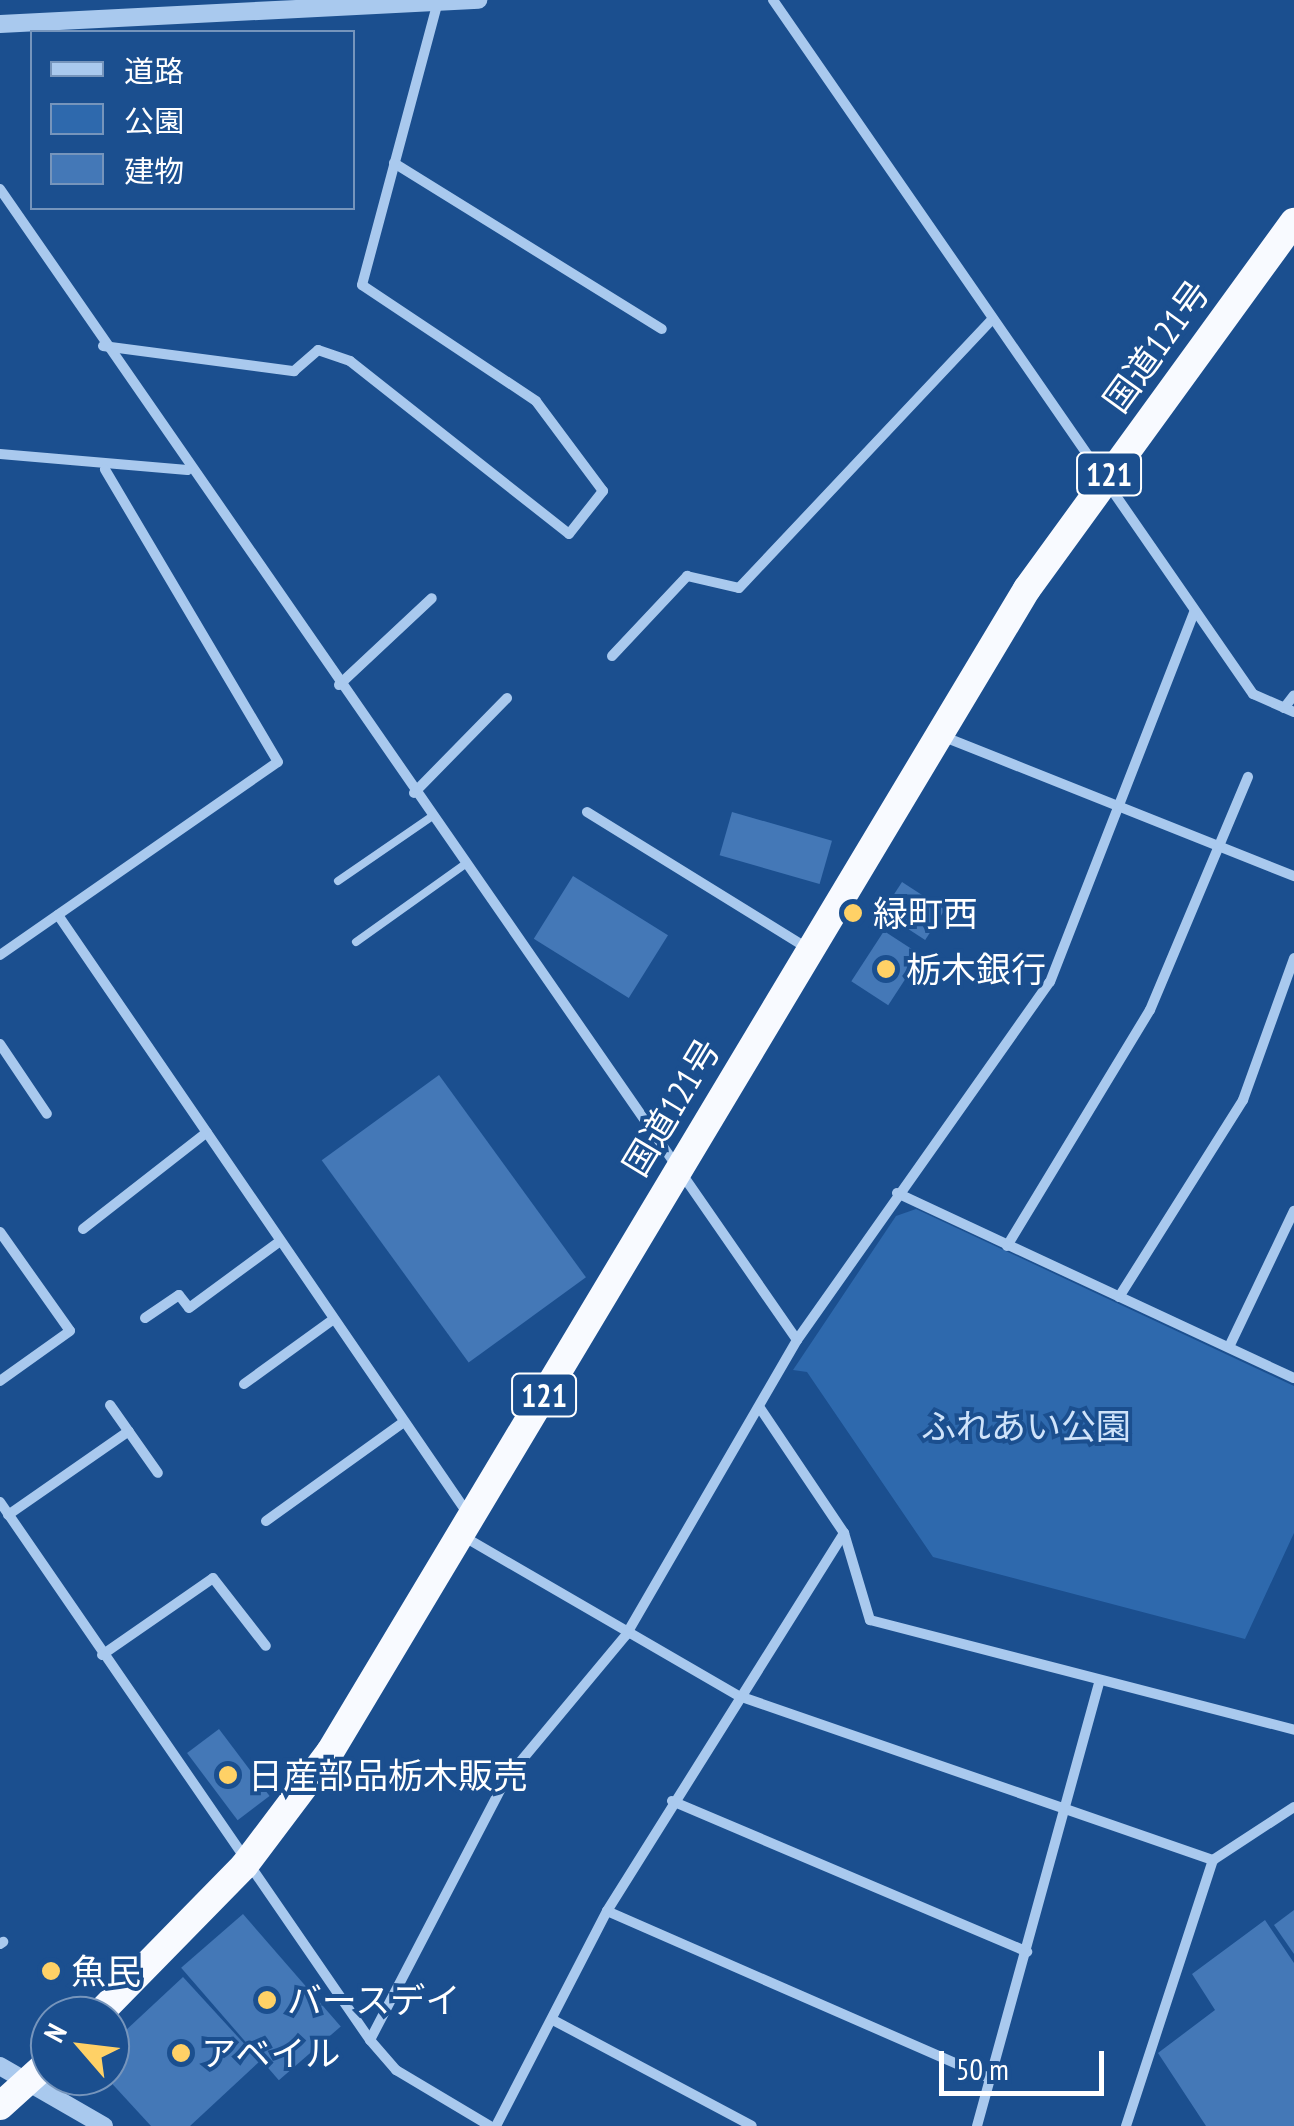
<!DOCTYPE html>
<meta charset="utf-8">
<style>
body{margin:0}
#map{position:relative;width:1294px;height:2126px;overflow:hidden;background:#1b4f8f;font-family:"PT Sans Narrow","Noto Sans JP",sans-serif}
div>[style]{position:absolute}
.green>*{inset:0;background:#2e69ad}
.building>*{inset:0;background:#4478b7;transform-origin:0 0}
.service>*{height:8px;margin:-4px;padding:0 4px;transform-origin:4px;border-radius:4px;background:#a9c9ee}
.minor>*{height:10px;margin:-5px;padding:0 5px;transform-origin:5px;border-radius:5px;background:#a9c9ee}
.tertiary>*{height:18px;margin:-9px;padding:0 9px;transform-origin:9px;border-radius:9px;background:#a9c9ee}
.trunk>*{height:28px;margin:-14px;padding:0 14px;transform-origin:14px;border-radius:14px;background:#f8faff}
.dots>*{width:28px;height:28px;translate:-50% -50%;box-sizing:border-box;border:5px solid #1b4f8f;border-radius:50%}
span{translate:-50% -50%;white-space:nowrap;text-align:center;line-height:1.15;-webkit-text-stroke:8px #1b4f8f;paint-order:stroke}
.shield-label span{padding:2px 8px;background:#1b4f8f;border:2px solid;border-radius:8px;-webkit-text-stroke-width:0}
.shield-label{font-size:32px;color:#fff;font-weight:700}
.street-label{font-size:35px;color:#fff}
.poi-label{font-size:35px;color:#fff}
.left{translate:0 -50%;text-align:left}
.park-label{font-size:35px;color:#cfe3fa}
.legend{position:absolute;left:30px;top:30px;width:325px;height:180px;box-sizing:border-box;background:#1b4f8f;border:2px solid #7695bc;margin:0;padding:12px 18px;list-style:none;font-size:30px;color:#fff}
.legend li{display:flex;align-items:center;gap:20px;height:50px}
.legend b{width:50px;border:2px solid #7695bc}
.north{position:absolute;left:30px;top:1996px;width:100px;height:100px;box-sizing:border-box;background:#1b4f8f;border:2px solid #7695bc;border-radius:50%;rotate:298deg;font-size:28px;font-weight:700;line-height:40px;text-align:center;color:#fff}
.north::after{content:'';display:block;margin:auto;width:35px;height:45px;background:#ffd166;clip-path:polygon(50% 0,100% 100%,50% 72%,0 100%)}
.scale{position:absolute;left:939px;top:2051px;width:165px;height:45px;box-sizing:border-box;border:5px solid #fff;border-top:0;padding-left:12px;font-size:30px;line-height:35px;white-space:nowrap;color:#fff;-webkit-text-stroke:8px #1b4f8f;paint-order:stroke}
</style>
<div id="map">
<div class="green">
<i style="clip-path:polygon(916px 1209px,1294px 1386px,1294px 1533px,1245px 1639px,933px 1557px,807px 1372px,793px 1370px,896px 1216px)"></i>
</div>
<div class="building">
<i style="left:732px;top:812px;width:104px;height:45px;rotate:16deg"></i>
<i style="left:573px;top:876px;width:112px;height:74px;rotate:32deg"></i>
<i style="left:902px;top:882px;width:51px;height:36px;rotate:33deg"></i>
<i style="left:884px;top:931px;width:44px;height:60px;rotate:33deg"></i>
<i style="left:439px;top:1075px;width:250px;height:145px;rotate:54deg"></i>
<i style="left:219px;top:1729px;width:84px;height:40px;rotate:53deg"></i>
<i style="clip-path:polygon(1294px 1910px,1294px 1954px,1274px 1925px)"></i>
<i style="left:243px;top:1914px;width:149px;height:82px;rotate:49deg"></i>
<i style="clip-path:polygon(1265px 1920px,1294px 1963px,1294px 2126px,1206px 2126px,1158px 2053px,1215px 2010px,1192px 1974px)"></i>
<i style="clip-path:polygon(183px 1977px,260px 2061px,190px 2126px,151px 2126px,105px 2076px,110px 2045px)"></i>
</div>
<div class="service">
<i style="left:338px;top:881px;width:113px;rotate:-34.5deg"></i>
<i style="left:356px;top:942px;width:133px;rotate:-35.5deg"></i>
</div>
<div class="minor">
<i style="left:773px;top:0;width:844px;rotate:55.33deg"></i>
<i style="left:1253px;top:694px;width:45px;rotate:23.7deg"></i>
<i style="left:394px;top:163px;width:315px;rotate:31.8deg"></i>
<i style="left:0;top:189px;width:1400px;rotate:55.3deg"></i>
<i style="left:103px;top:346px;width:193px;rotate:7.5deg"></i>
<i style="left:294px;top:371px;width:32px;rotate:-41deg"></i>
<i style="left:318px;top:350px;width:34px;rotate:19deg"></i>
<i style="left:350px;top:361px;width:279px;rotate:38.3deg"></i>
<i style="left:569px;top:534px;width:55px;rotate:-51.7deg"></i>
<i style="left:603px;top:491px;width:112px;rotate:-126.7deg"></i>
<i style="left:536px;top:401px;width:209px;rotate:-146.3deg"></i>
<i style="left:362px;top:285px;width:293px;rotate:-75deg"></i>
<i style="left:0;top:454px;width:188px;rotate:4.9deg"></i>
<i style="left:612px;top:656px;width:110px;rotate:-46.8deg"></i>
<i style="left:687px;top:576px;width:53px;rotate:13deg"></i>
<i style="left:739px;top:588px;width:367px;rotate:-46.7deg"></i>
<i style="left:339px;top:685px;width:127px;rotate:-43.1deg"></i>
<i style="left:1284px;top:708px;width:16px;rotate:-52deg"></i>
<i style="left:942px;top:736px;width:379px;rotate:21.7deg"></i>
<i style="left:414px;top:793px;width:133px;rotate:-45.6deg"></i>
<i style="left:587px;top:812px;width:261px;rotate:31.7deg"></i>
<i style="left:58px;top:915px;width:729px;rotate:55.61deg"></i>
<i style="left:0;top:955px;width:338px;rotate:-34.8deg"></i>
<i style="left:278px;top:762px;width:340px;rotate:-120.6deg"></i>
<i style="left:0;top:1044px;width:84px;rotate:56.1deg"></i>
<i style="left:897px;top:1193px;width:438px;rotate:25deg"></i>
<i style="left:83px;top:1229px;width:157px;rotate:-38deg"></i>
<i style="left:0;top:1232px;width:121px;rotate:54.7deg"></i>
<i style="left:70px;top:1331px;width:86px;rotate:144.5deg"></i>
<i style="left:1007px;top:1246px;width:276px;rotate:-58.8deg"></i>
<i style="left:1150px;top:1010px;width:253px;rotate:-67.2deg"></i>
<i style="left:1119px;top:1297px;width:233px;rotate:-57.8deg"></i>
<i style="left:1243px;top:1100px;width:151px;rotate:-70.2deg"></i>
<i style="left:145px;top:1318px;width:41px;rotate:-34.1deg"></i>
<i style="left:179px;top:1295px;width:16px;rotate:52deg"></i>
<i style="left:189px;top:1308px;width:112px;rotate:-36.3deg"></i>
<i style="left:1229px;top:1347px;width:151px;rotate:-64.5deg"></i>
<i style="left:244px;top:1384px;width:107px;rotate:-35.9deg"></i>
<i style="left:110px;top:1405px;width:83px;rotate:54.8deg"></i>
<i style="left:760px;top:1408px;width:151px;rotate:56.1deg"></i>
<i style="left:844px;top:1533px;width:91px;rotate:73.4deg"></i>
<i style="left:870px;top:1620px;width:438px;rotate:14.5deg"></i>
<i style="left:0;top:1502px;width:653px;rotate:55.48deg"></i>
<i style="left:370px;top:2040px;width:40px;rotate:49deg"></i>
<i style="left:396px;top:2070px;width:109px;rotate:30.8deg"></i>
<i style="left:8px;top:1515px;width:147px;rotate:-34.8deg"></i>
<i style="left:266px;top:1521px;width:166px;rotate:-35.7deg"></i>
<i style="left:461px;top:1535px;width:321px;rotate:30.1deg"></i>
<i style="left:739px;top:1696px;width:502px;rotate:19.09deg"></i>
<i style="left:102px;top:1655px;width:135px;rotate:-34.7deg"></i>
<i style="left:213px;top:1578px;width:86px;rotate:52.1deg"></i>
<i style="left:672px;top:1801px;width:386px;rotate:23deg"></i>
<i style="left:607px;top:1911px;width:418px;rotate:23.6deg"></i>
<i style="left:0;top:1944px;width:4px;rotate:-34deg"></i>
<i style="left:553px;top:2020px;width:225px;rotate:28deg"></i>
<i style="left:370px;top:2040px;width:294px;rotate:-62.5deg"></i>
<i style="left:506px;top:1779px;width:187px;rotate:-50.2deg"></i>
<i style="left:626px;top:1635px;width:341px;rotate:-59.9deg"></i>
<i style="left:797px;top:1340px;width:438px;rotate:-54.8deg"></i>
<i style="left:1050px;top:982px;width:398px;rotate:-68.7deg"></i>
<i style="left:496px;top:2126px;width:242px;rotate:-62.7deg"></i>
<i style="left:607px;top:1911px;width:446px;rotate:-57.9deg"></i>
<i style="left:977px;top:2126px;width:459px;rotate:-74.6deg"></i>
<i style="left:1126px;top:2126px;width:280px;rotate:-71.9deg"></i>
<i style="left:1213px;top:1860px;width:97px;rotate:-33.2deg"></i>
</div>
<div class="tertiary">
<i style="left:0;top:24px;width:479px;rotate:-2.9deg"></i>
<i style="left:0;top:2066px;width:120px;rotate:30deg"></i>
</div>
<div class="trunk">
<i style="left:97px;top:2016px;width:210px;rotate:-45.6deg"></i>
<i style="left:244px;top:1866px;width:143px;rotate:-53deg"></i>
<i style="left:330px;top:1752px;width:1356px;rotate:-59.07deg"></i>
<i style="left:1027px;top:589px;width:454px;rotate:-54deg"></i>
<i style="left:0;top:2106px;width:67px;rotate:-42deg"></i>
</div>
<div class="dots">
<i style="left:853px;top:913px;background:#ffd166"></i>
<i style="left:886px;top:969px;background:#ffd166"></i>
<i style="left:228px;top:1775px;background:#ffd166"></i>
<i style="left:51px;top:1971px;background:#ffd166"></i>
<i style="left:267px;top:2000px;background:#ffd166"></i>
<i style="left:181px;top:2053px;background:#ffd166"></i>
</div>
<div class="shield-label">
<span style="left:1109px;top:474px">121</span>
<span style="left:544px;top:1395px">121</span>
</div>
<div class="street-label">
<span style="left:1156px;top:346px;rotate:-54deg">国道121号</span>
<span style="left:671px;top:1107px;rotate:-59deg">国道121号</span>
</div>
<div class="poi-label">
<span class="left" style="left:873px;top:913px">緑町西</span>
<span class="left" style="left:906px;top:969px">栃木銀行</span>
<span class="left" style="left:248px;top:1775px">日産部品栃木販売</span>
<span class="left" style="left:71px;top:1971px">魚民</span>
<span class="left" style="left:287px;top:2000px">バースデイ</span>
<span class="left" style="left:201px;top:2053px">アベイル</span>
</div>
<div class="park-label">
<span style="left:1026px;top:1426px">ふれあい公園</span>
</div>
<ul class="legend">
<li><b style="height:12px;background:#a9c9ee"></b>道路</li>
<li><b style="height:28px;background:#2e69ad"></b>公園</li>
<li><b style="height:28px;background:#4478b7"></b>建物</li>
</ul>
<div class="north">N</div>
<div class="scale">50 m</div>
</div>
